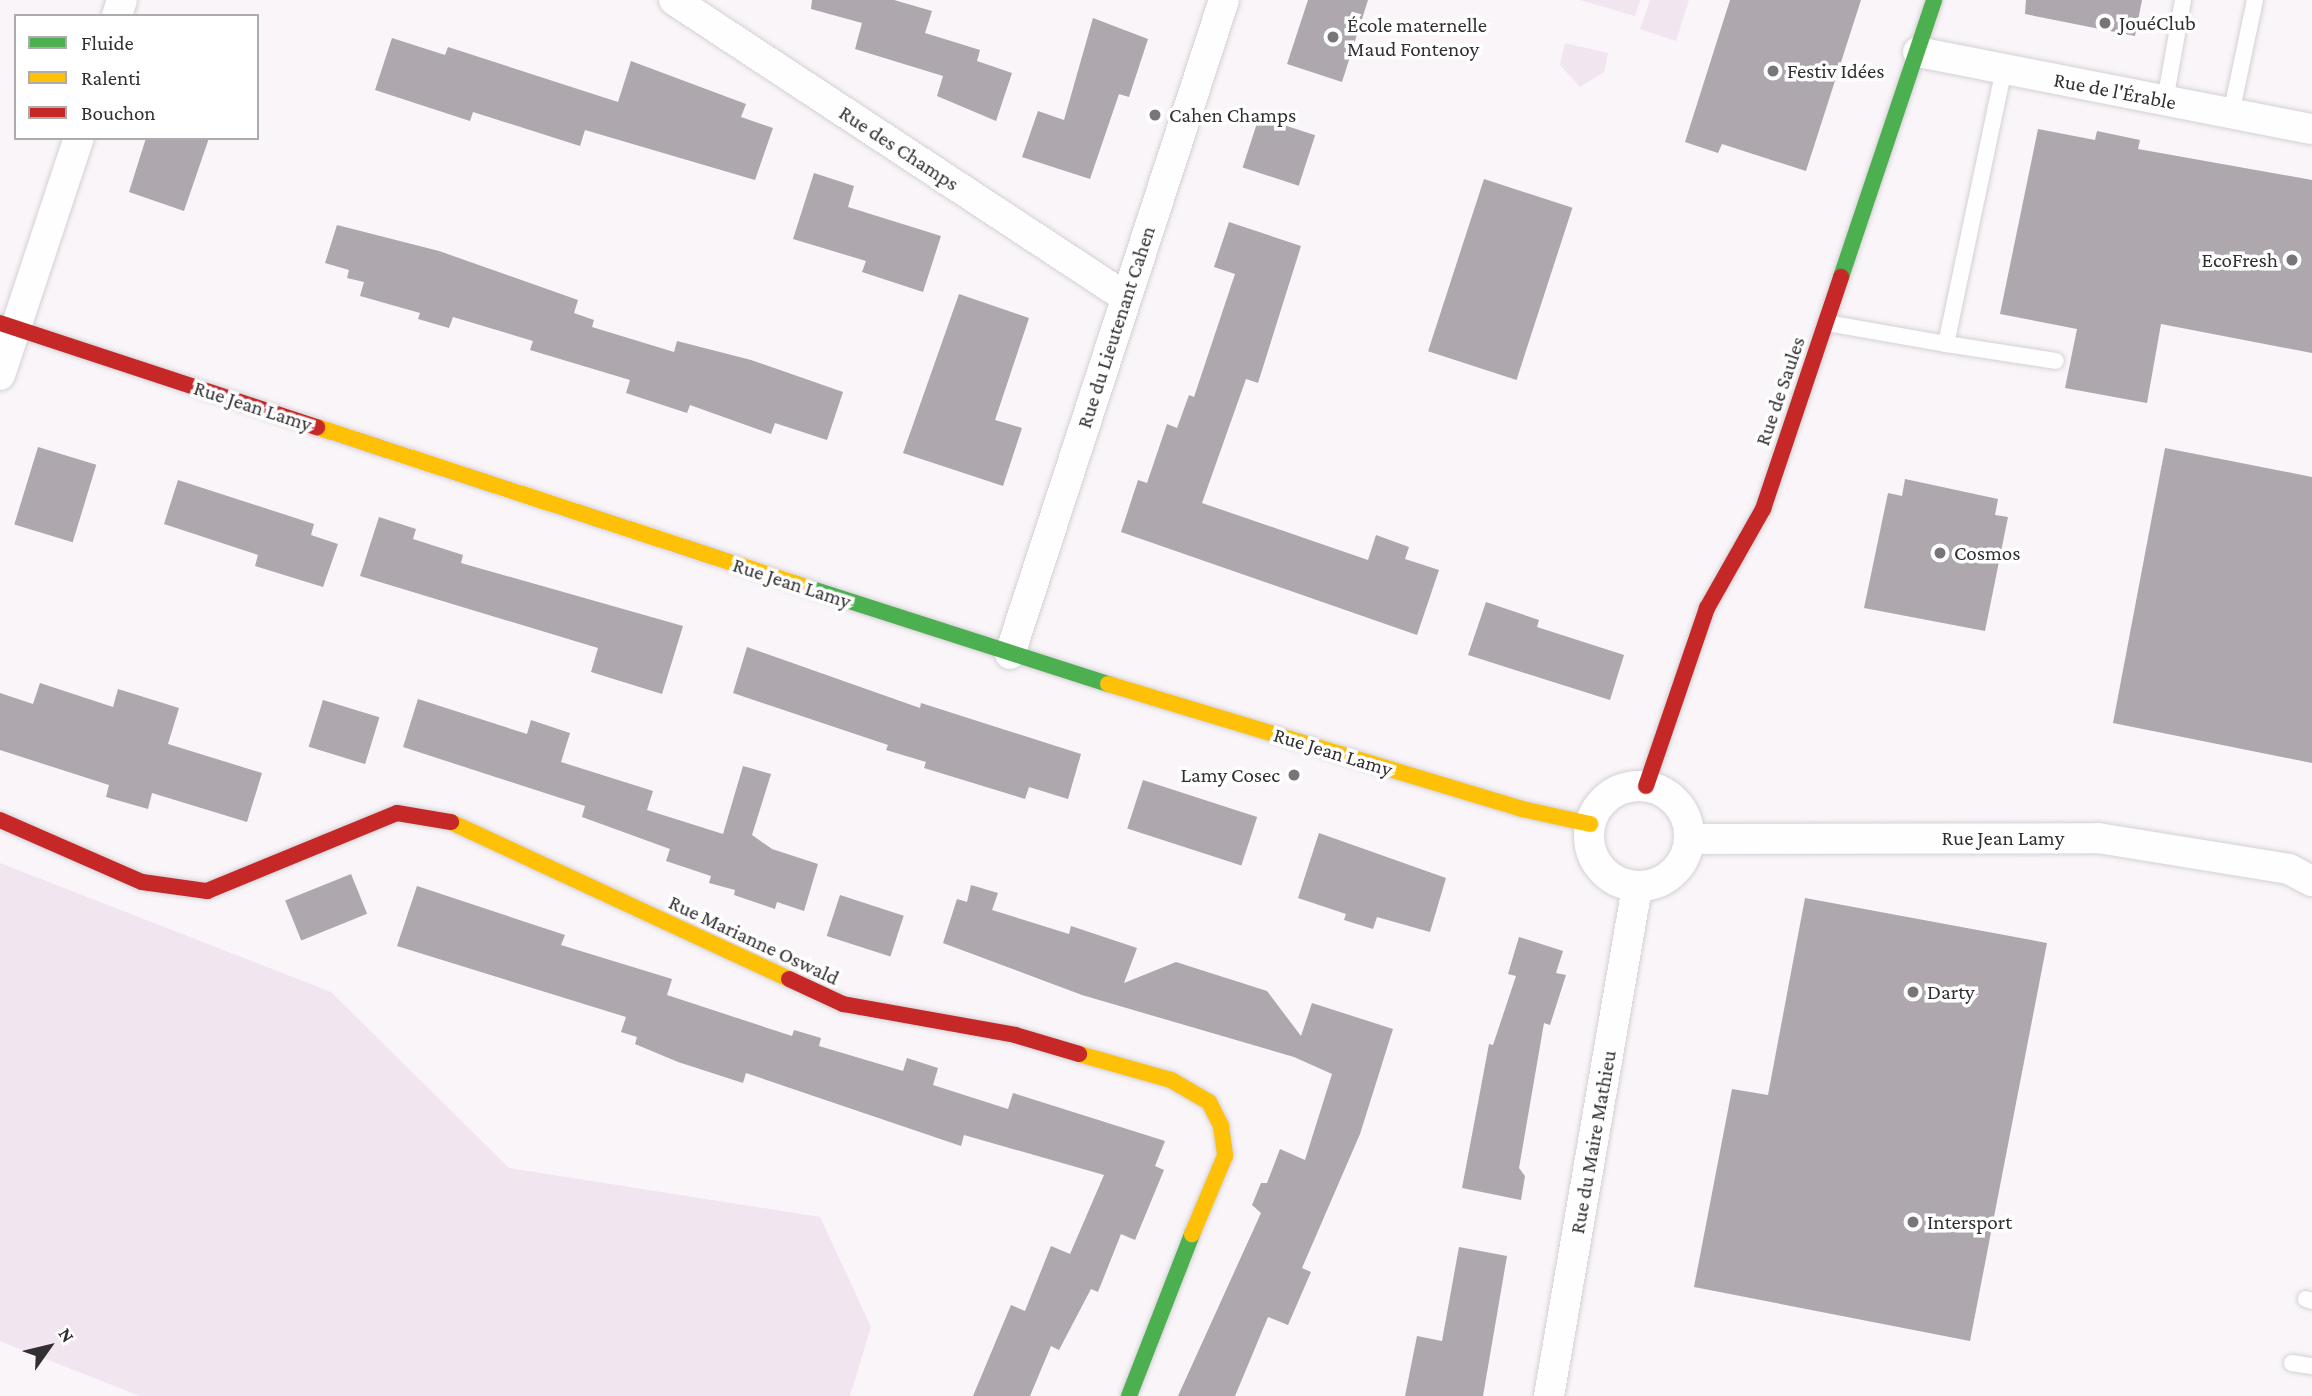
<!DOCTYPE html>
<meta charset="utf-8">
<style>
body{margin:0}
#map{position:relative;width:2312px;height:1396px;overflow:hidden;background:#f9f5f9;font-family:"Crimson Pro",serif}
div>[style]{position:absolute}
.green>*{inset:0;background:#f1e5f0}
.building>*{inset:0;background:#aea7ae;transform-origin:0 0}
.roads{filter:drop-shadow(0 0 2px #d4d0d4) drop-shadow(0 0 2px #d4d0d4)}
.lane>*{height:16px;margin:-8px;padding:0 8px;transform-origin:8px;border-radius:8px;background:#fefefe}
.street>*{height:30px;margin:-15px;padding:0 15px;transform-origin:15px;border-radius:15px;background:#fefefe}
.street>.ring{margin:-15px;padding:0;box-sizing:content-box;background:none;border:30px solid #fefefe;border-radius:50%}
.fast>*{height:16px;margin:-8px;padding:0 8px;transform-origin:8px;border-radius:8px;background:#4caf50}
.slow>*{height:16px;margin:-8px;padding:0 8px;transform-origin:8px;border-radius:8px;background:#ffc107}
.jam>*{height:16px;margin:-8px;padding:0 8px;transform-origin:8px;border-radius:8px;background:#c62828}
.dots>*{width:19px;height:19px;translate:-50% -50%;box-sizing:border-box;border:4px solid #fff;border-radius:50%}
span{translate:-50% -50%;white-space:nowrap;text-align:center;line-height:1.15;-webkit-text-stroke:7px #fff;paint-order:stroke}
.poi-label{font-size:21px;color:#322f32}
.left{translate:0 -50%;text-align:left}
.right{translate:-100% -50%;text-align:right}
.street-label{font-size:21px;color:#322f32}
.legend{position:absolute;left:14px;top:14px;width:245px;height:126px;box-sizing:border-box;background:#fff;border:2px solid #adacad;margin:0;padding:9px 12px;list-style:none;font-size:21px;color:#322f32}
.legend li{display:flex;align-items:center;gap:14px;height:35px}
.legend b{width:35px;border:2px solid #adacad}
.north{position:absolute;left:14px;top:1312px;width:70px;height:70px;-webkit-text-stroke:5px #fff;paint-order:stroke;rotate:56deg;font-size:19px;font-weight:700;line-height:28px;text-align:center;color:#322f32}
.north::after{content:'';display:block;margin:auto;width:24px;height:32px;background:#322f32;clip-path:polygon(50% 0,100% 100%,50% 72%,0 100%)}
</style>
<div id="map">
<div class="green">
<i style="clip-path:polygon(1580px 0,1640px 0,1635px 16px)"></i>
<i style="clip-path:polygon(1650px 0,1689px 0,1676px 41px,1640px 29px)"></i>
<i style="clip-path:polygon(1565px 43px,1608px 53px,1604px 72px,1580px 87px,1560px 65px)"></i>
<i style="clip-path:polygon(0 863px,331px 992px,509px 1168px,820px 1217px,871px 1327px,850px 1396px,140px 1396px,0 1341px)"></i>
</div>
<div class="building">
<i style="clip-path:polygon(812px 0,894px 0,932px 11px,925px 33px,980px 50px,977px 61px,1012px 73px,996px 121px,937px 96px,943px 76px,855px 49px,862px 23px,811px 9px)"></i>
<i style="clip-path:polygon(1308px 0,1368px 0,1342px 82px,1287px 64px)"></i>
<i style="clip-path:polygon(1730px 0,1861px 0,1806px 171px,1722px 144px,1718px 153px,1685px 142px)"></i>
<i style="clip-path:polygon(2026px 0,2142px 0,2135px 36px,2025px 14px)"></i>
<i style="clip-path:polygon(1093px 18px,1148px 39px,1129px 97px,1119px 94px,1090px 179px,1022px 157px,1038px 111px,1064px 120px)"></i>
<i style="clip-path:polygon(392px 38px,445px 55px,448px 47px,618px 102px,631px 61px,746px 104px,741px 117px,773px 128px,755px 180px,585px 130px,580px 146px,473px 112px,470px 121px,375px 90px)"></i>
<i style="left:1259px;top:117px;width:59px;height:53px;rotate:18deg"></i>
<i style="clip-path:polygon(2038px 129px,2095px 140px,2097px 131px,2140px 140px,2138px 149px,2312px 180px,2312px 353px,2161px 324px,2147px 403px,2065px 388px,2077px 329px,2000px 314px)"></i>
<i style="clip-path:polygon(146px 138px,209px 138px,184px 211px,129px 192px)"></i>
<i style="clip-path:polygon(814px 173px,854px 186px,848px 207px,941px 236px,923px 292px,862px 272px,866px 261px,793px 239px)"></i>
<i style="left:1484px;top:179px;width:93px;height:181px;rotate:18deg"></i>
<i style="clip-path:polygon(1229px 222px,1301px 246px,1258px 383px,1246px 379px,1202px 503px,1368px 560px,1376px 535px,1409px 547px,1405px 559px,1439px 570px,1417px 635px,1121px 532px,1138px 480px,1147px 483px,1167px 424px,1177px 428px,1189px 395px,1194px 397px,1235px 274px,1214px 267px)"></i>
<i style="clip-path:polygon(337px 225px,439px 251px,578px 300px,574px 313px,594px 320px,592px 327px,674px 352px,677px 341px,751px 360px,843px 392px,827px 440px,775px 423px,771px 434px,690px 405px,687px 413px,626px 393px,630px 380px,530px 350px,533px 341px,453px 317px,449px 328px,418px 319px,420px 313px,360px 296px,364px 282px,347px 278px,349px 270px,325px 263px)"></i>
<i style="clip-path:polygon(959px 294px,1029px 318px,995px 420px,1022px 428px,1003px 486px,903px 453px)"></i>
<i style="left:38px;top:447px;width:61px;height:81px;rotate:17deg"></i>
<i style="clip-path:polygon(2165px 448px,2312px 477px,2312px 763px,2113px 723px)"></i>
<i style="clip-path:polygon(1905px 479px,1998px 499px,1995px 515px,2008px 517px,1985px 631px,1864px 608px,1888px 493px,1902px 496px)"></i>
<i style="clip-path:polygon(178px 480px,314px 524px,311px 535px,338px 544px,323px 587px,255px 566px,258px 555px,164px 524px)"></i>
<i style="clip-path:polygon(379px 517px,416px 529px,413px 539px,463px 555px,461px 563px,683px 626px,662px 694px,591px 672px,598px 648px,360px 576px)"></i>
<i style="clip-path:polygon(1486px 602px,1539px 620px,1537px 627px,1624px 655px,1610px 700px,1468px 655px)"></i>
<i style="clip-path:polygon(747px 647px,920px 708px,921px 703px,1081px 754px,1068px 799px,1029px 787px,1025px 799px,924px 768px,926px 762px,886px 750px,888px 745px,733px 693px)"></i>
<i style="clip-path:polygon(40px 683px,113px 707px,118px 689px,179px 708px,168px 744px,262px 773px,247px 822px,152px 793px,148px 809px,106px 797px,109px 785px,0 750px,0 693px,33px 704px)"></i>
<i style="clip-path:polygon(418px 699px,527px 734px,531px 720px,570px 733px,561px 762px,653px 791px,647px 810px,723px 834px,743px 766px,771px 774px,752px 835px,772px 849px,818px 864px,804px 911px,777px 902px,775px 909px,734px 895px,735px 890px,709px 883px,711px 876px,666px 861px,670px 849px,582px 817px,585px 806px,403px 747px)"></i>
<i style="left:323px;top:700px;width:59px;height:49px;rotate:17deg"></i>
<i style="left:1143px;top:780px;width:120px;height:51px;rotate:18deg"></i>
<i style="clip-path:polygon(1319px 833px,1446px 878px,1430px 932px,1377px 917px,1373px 929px,1344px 920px,1346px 914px,1298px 898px)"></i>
<i style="left:351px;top:874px;width:43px;height:71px;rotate:68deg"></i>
<i style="clip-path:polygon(971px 885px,998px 893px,992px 910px,1069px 934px,1071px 926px,1137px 948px,1124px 983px,1176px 962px,1267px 991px,1301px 1036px,1312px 1003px,1393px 1029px,1360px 1134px,1302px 1268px,1311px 1272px,1288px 1325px,1268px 1317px,1235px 1396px,1178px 1396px,1261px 1213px,1252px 1205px,1261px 1183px,1267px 1183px,1280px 1149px,1305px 1160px,1332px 1074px,1294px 1057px,1082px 995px,943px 943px,957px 899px,967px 902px)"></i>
<i style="clip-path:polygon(417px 886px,565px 935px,561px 945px,672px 979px,667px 995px,792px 1036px,794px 1030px,821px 1038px,819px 1046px,903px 1071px,907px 1058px,938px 1068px,933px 1085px,1008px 1109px,1013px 1093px,1165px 1141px,1155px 1166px,1164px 1170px,1135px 1240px,1121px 1234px,1098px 1292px,1091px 1289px,1059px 1350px,1051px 1346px,1030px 1396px,973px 1396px,1011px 1305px,1025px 1311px,1051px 1246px,1070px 1254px,1104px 1175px,964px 1135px,961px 1146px,746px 1073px,743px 1083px,678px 1062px,635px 1044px,637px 1037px,621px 1032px,626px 1017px,397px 946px)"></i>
<i style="left:840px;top:895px;width:67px;height:43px;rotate:18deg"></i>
<i style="clip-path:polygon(1805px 898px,2047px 943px,1970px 1341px,1694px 1287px,1732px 1089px,1768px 1095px)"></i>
<i style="clip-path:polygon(1519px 937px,1563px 951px,1556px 973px,1566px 975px,1550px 1025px,1544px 1023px,1519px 1168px,1525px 1176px,1521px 1200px,1462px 1188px,1489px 1044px,1493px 1045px,1516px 976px,1508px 974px)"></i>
<i style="clip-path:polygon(1459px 1247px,1507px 1256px,1483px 1396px,1405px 1396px,1417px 1336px,1442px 1341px)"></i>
</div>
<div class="roads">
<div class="lane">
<i style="left:2165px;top:101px;width:103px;rotate:-79.9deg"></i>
<i style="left:2231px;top:114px;width:116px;rotate:-78.1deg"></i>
<i style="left:1827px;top:323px;width:121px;rotate:10deg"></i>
<i style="left:1946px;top:344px;width:281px;rotate:-78.1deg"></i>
<i style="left:1946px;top:344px;width:111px;rotate:8.8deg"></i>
<i style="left:2306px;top:1299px;width:6px;rotate:18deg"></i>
<i style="left:2292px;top:1363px;width:20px;rotate:9deg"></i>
</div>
<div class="street">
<i style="left:674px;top:0;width:539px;rotate:33.34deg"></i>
<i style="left:117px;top:16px;width:17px;rotate:-73deg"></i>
<i style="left:1918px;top:52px;width:401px;rotate:11.1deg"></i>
<i style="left:0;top:375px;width:250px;rotate:-71.6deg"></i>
<i style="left:1010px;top:654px;width:688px;rotate:-71.88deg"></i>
<i class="ring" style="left:1589px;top:786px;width:70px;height:70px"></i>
<i style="left:1689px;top:839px;width:409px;rotate:-0.1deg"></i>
<i style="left:2098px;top:838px;width:193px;rotate:9.2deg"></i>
<i style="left:2289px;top:869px;width:26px;rotate:28deg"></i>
<i style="left:1549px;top:1396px;width:517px;rotate:-80.19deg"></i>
</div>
<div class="fast">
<i style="left:1841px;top:277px;width:292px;rotate:-71.4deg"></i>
<i style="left:806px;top:587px;width:317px;rotate:17.8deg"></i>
<i style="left:1129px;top:1396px;width:174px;rotate:-68.7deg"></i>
</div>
<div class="slow">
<i style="left:317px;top:427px;width:515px;rotate:18.12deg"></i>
<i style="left:1108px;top:684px;width:432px;rotate:16.8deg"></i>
<i style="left:1522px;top:809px;width:70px;rotate:12.4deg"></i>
<i style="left:451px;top:822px;width:373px;rotate:24.9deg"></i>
<i style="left:1079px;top:1054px;width:96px;rotate:15.8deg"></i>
<i style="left:1171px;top:1080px;width:44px;rotate:30.1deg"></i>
<i style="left:1209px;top:1102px;width:27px;rotate:63deg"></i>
<i style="left:1221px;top:1126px;width:30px;rotate:82deg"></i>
<i style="left:1225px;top:1156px;width:85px;rotate:112.9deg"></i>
</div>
<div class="jam">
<i style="left:0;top:323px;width:334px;rotate:18.2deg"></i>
<i style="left:1646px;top:786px;width:188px;rotate:-71.1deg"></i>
<i style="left:1707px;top:608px;width:114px;rotate:-60.5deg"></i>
<i style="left:1763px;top:509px;width:245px;rotate:-71.4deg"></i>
<i style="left:0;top:820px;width:155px;rotate:23.6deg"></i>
<i style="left:142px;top:882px;width:66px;rotate:7.9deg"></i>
<i style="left:207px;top:891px;width:205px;rotate:-22.3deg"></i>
<i style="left:397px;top:813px;width:55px;rotate:9.5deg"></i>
<i style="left:789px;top:979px;width:60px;rotate:24.8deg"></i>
<i style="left:843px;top:1004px;width:175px;rotate:10.2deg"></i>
<i style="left:1015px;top:1035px;width:67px;rotate:16.5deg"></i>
</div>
</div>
<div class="dots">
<i style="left:2105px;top:23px;background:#787478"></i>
<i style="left:1333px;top:37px;background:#787478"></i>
<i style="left:1773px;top:71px;background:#787478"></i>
<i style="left:1155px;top:115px;background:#787478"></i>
<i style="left:2292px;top:260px;background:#787478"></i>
<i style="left:1940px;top:553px;background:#787478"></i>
<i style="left:1294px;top:775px;background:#787478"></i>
<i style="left:1913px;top:992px;background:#787478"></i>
<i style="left:1913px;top:1222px;background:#787478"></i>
</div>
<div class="poi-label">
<span class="left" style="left:2119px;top:23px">JouéClub</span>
<span class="left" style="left:1347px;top:37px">École maternelle<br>Maud Fontenoy</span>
<span class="left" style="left:1787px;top:71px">Festiv Idées</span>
<span class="left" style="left:1169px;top:115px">Cahen Champs</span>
<span class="right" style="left:2278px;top:260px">EcoFresh</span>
<span class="left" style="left:1954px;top:553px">Cosmos</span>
<span class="right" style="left:1280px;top:775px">Lamy Cosec</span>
<span class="left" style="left:1927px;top:992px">Darty</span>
<span class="left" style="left:1927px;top:1222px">Intersport</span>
</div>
<div class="street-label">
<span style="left:2115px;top:91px;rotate:11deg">Rue de l'Érable</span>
<span style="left:899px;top:148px;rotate:33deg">Rue des Champs</span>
<span style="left:1116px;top:327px;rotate:-72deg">Rue du Lieutenant Cahen</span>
<span style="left:1780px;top:391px;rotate:-71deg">Rue de Saules</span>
<span style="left:253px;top:406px;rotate:18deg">Rue Jean Lamy</span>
<span style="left:792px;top:583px;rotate:18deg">Rue Jean Lamy</span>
<span style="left:1333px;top:752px;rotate:17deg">Rue Jean Lamy</span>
<span style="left:2003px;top:838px">Rue Jean Lamy</span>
<span style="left:754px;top:940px;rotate:25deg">Rue Marianne Oswald</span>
<span style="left:1593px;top:1142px;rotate:-80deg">Rue du Maire Mathieu</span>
</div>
<ul class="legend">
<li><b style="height:9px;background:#4caf50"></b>Fluide</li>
<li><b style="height:9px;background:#ffc107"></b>Ralenti</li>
<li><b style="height:9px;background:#c62828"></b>Bouchon</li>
</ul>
<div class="north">N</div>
</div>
